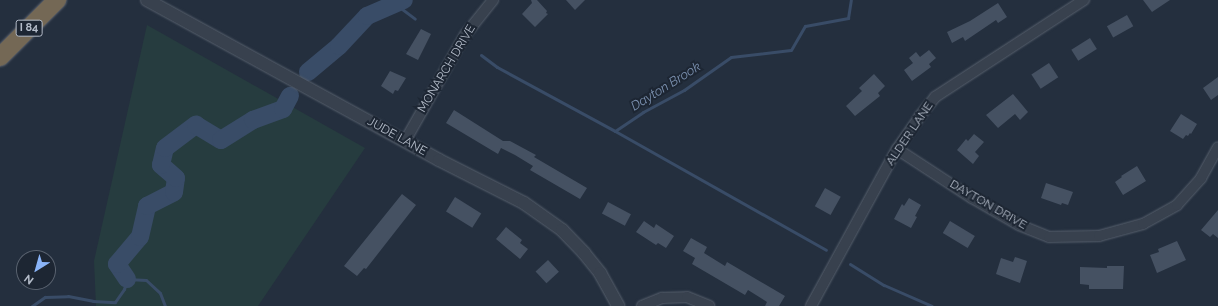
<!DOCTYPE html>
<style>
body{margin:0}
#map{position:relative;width:1218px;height:306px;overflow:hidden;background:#242f3e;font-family:Raleway,sans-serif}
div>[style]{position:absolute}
.green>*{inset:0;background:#263c3f}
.stream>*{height:3px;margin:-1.5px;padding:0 1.5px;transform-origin:1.5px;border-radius:1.5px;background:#394c67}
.river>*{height:18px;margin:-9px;padding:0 9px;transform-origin:9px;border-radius:9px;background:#394c67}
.building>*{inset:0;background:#455162;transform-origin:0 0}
.roads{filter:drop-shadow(0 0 1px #565f6c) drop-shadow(0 0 1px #565f6c)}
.minor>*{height:10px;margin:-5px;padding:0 5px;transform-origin:5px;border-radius:5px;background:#38414e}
.tertiary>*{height:12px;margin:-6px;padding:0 6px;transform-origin:6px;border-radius:6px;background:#38414e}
.motorway>*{height:18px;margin:-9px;padding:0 9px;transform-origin:9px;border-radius:9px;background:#746855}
span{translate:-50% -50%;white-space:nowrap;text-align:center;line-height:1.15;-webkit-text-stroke:4px #1d2633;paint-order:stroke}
.shield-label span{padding:1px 3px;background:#1d2633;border:1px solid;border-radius:3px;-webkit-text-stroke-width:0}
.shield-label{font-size:11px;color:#b4bcc9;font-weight:700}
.street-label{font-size:12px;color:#b4bcc9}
.water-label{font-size:13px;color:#7c92b1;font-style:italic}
.north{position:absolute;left:16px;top:250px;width:40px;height:40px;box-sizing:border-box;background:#1d2633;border:1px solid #59626f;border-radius:50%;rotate:217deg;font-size:11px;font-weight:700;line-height:16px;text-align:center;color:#b4bcc9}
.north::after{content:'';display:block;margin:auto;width:14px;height:18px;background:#8ab4f8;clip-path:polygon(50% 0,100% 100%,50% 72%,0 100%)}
</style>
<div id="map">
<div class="green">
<i style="clip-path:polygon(147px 25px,365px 148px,258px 306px,96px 306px,94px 261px)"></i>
</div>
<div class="stream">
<i style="left:394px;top:3px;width:26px;rotate:37deg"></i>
<i style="left:481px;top:55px;width:20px;rotate:37deg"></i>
<i style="left:497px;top:67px;width:134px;rotate:28.5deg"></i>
<i style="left:615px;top:131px;width:34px;rotate:-34deg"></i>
<i style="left:643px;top:112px;width:47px;rotate:-28.2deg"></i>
<i style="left:684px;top:90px;width:57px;rotate:-35.1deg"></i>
<i style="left:731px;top:57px;width:60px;rotate:-6.7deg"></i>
<i style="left:791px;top:50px;width:28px;rotate:-60deg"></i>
<i style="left:805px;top:26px;width:44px;rotate:-10.5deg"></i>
<i style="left:848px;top:18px;width:18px;rotate:-81deg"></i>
<i style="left:615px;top:131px;width:242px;rotate:29.4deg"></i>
<i style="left:850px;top:264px;width:40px;rotate:32deg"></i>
<i style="left:884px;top:285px;width:52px;rotate:23.6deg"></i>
<i style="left:32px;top:306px;width:16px;rotate:-35deg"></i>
<i style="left:45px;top:297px;width:23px;rotate:-2deg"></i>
<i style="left:68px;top:296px;width:25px;rotate:11deg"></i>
<i style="left:93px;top:301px;width:22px;rotate:3deg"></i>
<i style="left:115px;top:302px;width:16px;rotate:-55deg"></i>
<i style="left:124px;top:289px;width:10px;rotate:-73deg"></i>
<i style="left:127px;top:279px;width:19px;rotate:3deg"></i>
<i style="left:146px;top:280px;width:19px;rotate:43deg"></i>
<i style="left:160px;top:293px;width:14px;rotate:69deg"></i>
</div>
<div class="river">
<i style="left:308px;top:72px;width:40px;rotate:-40deg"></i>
<i style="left:339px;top:46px;width:41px;rotate:-47deg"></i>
<i style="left:367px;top:16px;width:40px;rotate:-23.4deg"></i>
<i style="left:127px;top:279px;width:18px;rotate:-124deg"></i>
<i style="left:117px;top:264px;width:35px;rotate:-50deg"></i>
<i style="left:140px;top:237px;width:32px;rotate:-77deg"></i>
<i style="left:147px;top:206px;width:30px;rotate:-27deg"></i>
<i style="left:174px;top:192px;width:14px;rotate:-82deg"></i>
<i style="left:176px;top:178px;width:20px;rotate:-139deg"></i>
<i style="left:161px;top:165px;width:17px;rotate:-77deg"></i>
<i style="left:165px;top:148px;width:39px;rotate:-37deg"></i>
<i style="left:196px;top:125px;width:29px;rotate:31deg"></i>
<i style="left:221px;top:140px;width:38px;rotate:-32deg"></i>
<i style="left:253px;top:120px;width:32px;rotate:-20deg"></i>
<i style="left:283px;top:109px;width:15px;rotate:-62deg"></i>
</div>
<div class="building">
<i style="clip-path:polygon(531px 0,537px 0,547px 11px,546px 13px,548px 14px,535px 27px,522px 14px,532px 3px)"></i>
<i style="clip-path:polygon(566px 0,585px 0,575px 10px)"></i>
<i style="clip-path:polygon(1143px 0,1170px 0,1152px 12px)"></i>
<i style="clip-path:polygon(998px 3px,1007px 17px,998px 23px,996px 20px,965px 41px,963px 37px,952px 43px,947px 32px,970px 21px)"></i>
<i style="left:1127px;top:15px;width:13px;height:23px;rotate:61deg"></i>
<i style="clip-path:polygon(421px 29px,431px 34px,418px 60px,406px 54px)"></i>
<i style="left:1090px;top:38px;width:13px;height:22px;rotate:58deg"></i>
<i style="clip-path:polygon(929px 50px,936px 58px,929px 64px,931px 67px,912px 81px,904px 70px,913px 63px,909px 58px,916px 52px,920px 57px)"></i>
<i style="left:1049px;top:63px;width:17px;height:21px;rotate:57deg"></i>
<i style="clip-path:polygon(390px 71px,406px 78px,398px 91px,395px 90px,393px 94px,381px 86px)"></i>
<i style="clip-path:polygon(874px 74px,885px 86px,878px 93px,880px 96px,855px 116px,846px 106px,862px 91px,859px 88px)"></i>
<i style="clip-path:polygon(1218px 77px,1218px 95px,1211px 100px,1203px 88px)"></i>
<i style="clip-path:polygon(1013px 94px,1028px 112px,1020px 120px,1015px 114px,998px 128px,986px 115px)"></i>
<i style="clip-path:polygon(454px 110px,503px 141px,510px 141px,536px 155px,534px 157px,587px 188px,580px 199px,530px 170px,533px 166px,515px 155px,501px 148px,498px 154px,446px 123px)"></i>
<i style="clip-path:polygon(1181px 114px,1197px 124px,1191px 134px,1190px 133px,1188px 136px,1186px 135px,1183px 139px,1170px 131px)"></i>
<i style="clip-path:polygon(974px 134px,984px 142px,975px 152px,979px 156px,973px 164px,957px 150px,966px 139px,968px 141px)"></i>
<i style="clip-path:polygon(1137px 166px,1146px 181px,1123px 195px,1115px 182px,1122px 177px,1121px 176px)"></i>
<i style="clip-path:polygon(1046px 183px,1073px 192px,1068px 205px,1062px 203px,1061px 205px,1041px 198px)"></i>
<i style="left:825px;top:188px;width:18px;height:21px;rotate:29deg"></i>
<i style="clip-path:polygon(402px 194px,416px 205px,366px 269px,364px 268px,357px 276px,344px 266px)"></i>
<i style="left:455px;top:197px;width:31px;height:17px;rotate:32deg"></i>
<i style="clip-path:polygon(909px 198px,921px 205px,915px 216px,917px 217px,911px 228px,894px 219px,902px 204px,904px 206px)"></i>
<i style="left:608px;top:202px;width:26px;height:13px;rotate:28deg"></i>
<i style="clip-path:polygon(1218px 210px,1218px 238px,1213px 234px,1210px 237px,1201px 230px)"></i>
<i style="clip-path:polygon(644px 221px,654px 228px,656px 224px,674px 236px,666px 248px,658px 243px,656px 245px,636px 232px)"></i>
<i style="left:950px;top:221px;width:29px;height:14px;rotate:31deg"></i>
<i style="clip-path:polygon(506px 227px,522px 240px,520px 243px,528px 249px,520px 259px,496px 239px)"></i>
<i style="clip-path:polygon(691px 238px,707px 247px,704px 253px,725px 266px,727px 262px,785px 296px,779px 306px,765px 306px,767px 302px,748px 290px,745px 295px,692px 264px,695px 258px,683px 251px)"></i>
<i style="clip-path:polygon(1177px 241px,1186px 260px,1157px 273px,1150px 255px,1159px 252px,1158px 249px)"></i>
<i style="clip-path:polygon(1015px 257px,1027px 261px,1020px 283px,996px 274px,1001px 258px,1013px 262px)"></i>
<i style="left:548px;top:260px;width:16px;height:17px;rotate:47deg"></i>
<i style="clip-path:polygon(1107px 266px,1124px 266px,1123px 289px,1089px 289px,1089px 285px,1080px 284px,1080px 267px,1107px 268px)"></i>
</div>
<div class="roads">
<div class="minor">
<i style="left:405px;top:141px;width:122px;rotate:-60.5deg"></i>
<i style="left:465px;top:35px;width:45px;rotate:-51.3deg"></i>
<i style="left:897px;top:149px;width:90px;rotate:33.2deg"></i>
<i style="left:972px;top:198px;width:54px;rotate:29.9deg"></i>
<i style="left:1019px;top:225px;width:32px;rotate:22deg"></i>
<i style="left:1049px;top:237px;width:50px;rotate:-1.1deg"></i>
<i style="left:1099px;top:236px;width:46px;rotate:-15.3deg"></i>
<i style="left:1143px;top:224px;width:39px;rotate:-29deg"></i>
<i style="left:1177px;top:205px;width:36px;rotate:-48deg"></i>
<i style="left:1201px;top:178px;width:35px;rotate:-61deg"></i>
<i style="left:642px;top:306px;width:22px;rotate:-22deg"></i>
<i style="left:662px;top:298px;width:25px;rotate:-2deg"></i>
<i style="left:687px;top:297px;width:24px;rotate:22deg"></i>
<i style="left:811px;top:306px;width:179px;rotate:-61.3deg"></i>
<i style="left:897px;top:149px;width:39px;rotate:-55deg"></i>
<i style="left:919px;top:117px;width:26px;rotate:-51deg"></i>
<i style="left:935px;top:97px;width:178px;rotate:-33.1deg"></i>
</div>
<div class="tertiary">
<i style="left:147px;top:0;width:333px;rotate:28.7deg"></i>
<i style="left:439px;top:160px;width:95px;rotate:26.8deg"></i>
<i style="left:524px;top:203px;width:47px;rotate:35.4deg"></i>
<i style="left:562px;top:230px;width:32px;rotate:46deg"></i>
<i style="left:584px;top:253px;width:26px;rotate:51deg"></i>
<i style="left:600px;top:273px;width:38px;rotate:61deg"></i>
</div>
<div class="motorway">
<i style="left:0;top:57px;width:81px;rotate:-45deg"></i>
</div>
</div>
<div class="shield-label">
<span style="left:29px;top:28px">I 84</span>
</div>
<div class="street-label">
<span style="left:447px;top:69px;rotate:-59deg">MONARCH DRIVE</span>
<span style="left:910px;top:134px;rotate:-56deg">ALDER LANE</span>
<span style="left:397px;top:137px;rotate:29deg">JUDE LANE</span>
<span style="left:988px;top:205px;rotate:30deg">DAYTON DRIVE</span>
</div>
<div class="water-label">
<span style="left:666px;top:87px;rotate:-32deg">Dayton Brook</span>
</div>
<div class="north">N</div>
</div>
